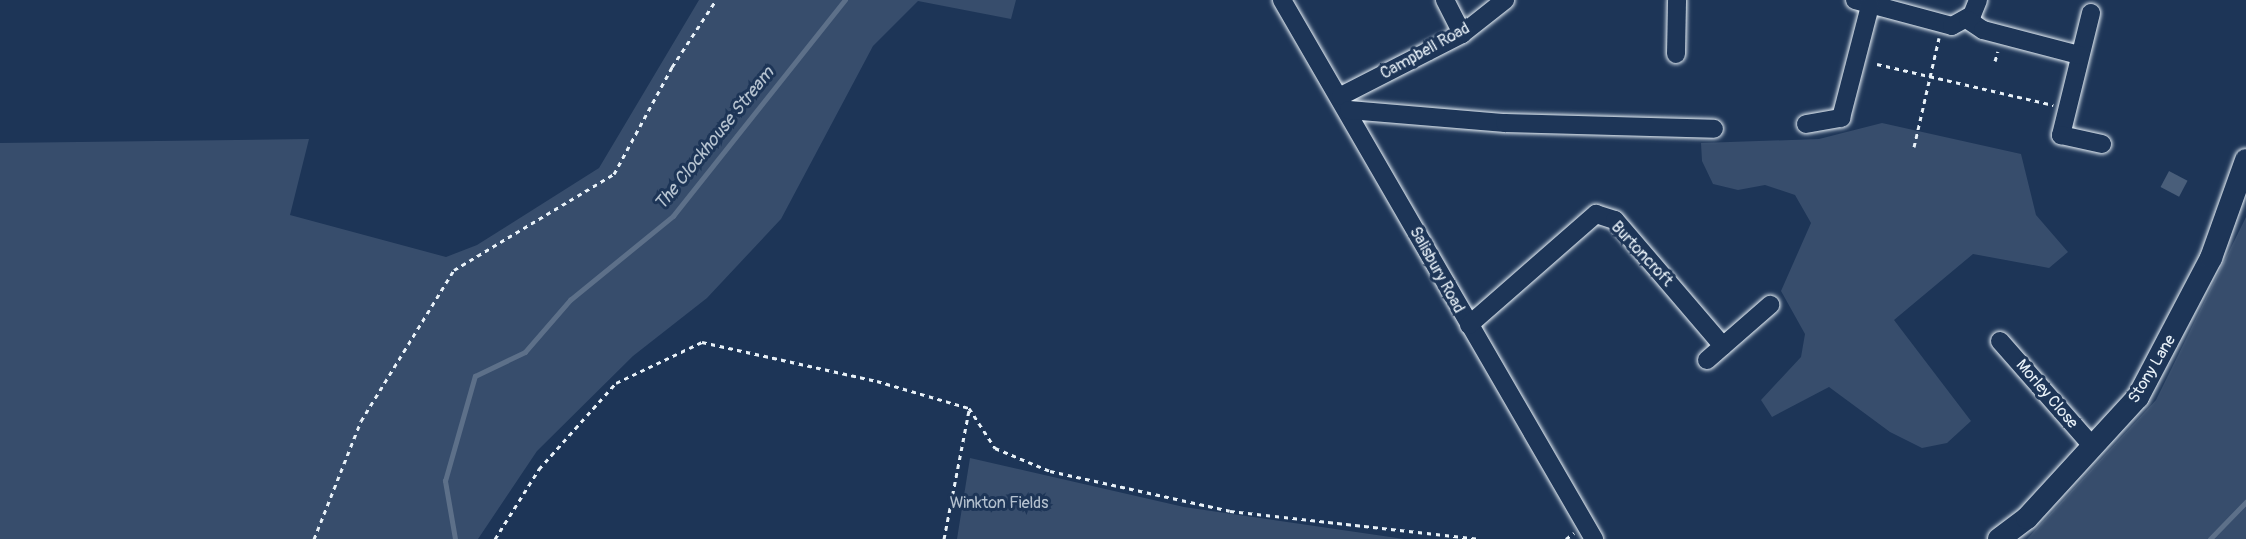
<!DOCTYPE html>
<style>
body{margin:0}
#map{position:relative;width:2246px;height:539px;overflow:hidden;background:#1d3557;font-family:Pangolin,sans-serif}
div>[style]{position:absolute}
.green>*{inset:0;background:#374d6c}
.stream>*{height:4.5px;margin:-2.25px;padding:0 2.25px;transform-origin:2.25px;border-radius:2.25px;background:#5d7089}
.building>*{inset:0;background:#495e7a;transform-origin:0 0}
.path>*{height:3px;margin-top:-1.5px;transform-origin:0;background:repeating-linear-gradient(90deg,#e8f1f8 0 4.5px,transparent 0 9px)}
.roads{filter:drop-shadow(0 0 2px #e8f1f8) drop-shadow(0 0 2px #e8f1f8)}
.minor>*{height:18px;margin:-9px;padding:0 9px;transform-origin:9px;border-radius:9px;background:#1d3557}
.major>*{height:22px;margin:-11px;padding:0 11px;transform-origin:11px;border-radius:11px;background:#1d3557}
span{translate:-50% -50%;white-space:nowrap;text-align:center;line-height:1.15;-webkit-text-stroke:6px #1d3557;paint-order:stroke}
.street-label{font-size:16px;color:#e8f1f8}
.park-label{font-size:16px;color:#b3c0ce}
.water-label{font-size:18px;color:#b7c4d1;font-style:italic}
</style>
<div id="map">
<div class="green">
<i style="clip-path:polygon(699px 0,1016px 0,1011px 19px,918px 1px,873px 46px,781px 219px,707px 298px,633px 356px,537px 451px,478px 539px,0 539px,0 143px,309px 139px,290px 215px,446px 257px,477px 245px,599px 168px)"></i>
<i style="clip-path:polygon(1882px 123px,2021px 154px,2036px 215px,2068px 252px,2049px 268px,1973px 254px,1894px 320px,1971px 421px,1947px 443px,1922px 448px,1890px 432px,1829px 387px,1772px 417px,1761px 400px,1801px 357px,1805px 334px,1781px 291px,1811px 223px,1795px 195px,1765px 185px,1738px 190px,1713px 184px,1702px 161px,1701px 143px,1819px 139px)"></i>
<i style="clip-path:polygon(2246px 217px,2246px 539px,2027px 539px,2156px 400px)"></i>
<i style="clip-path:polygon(970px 458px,1184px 507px,1404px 539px,957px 539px)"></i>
</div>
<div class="stream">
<i style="left:455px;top:539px;width:59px;rotate:-99.8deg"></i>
<i style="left:445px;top:481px;width:109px;rotate:-74.1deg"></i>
<i style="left:475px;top:376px;width:55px;rotate:-25.6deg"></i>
<i style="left:525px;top:352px;width:69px;rotate:-49.1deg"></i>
<i style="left:570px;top:300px;width:133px;rotate:-39.2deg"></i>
<i style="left:673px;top:216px;width:276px;rotate:-51.5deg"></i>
<i style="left:2210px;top:539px;width:52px;rotate:-45.8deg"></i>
</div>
<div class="building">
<i style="left:2169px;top:171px;width:21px;height:18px;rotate:28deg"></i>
</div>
<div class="path">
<i style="left:1995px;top:61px;width:10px;rotate:-73deg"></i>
<i style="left:1877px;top:64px;width:181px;rotate:13.1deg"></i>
<i style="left:1914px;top:147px;width:112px;rotate:-77.1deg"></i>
<i style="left:314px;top:539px;width:127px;rotate:-68.3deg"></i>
<i style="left:361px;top:421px;width:177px;rotate:-58.4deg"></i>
<i style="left:454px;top:270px;width:187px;rotate:-31deg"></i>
<i style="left:614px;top:174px;width:122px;rotate:-61.5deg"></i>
<i style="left:672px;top:67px;width:80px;rotate:-56.7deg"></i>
<i style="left:495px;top:539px;width:83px;rotate:-57.8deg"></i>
<i style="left:539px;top:469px;width:115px;rotate:-48.2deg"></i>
<i style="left:616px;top:383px;width:95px;rotate:-25.5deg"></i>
<i style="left:702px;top:342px;width:179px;rotate:12.6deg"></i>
<i style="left:877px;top:381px;width:96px;rotate:16.4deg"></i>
<i style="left:969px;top:408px;width:48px;rotate:57deg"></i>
<i style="left:995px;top:448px;width:60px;rotate:22.7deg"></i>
<i style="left:1050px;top:471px;width:184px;rotate:12.5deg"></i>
<i style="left:1230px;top:511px;width:252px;rotate:6.4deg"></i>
<i style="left:944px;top:539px;width:131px;rotate:-79deg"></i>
<i style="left:1566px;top:539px;width:10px;rotate:-37deg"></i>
</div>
<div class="roads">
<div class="minor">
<i style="left:1282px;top:0;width:623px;rotate:59.94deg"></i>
<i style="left:1445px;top:0;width:38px;rotate:63deg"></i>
<i style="left:1855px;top:0;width:100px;rotate:15deg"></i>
<i style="left:1952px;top:26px;width:23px;rotate:-29deg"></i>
<i style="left:1972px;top:15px;width:16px;rotate:-68deg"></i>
<i style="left:2091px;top:13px;width:126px;rotate:103.8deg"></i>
<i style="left:2061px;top:135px;width:42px;rotate:12.4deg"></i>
<i style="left:1968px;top:20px;width:18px;rotate:34deg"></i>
<i style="left:1983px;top:30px;width:99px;rotate:14.6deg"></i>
<i style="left:1676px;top:54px;width:54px;rotate:-88.9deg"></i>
<i style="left:1341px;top:96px;width:136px;rotate:-27.1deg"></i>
<i style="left:1462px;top:34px;width:55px;rotate:-38.3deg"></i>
<i style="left:1349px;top:110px;width:157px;rotate:4.8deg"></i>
<i style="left:1505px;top:123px;width:209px;rotate:1.6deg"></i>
<i style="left:1806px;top:124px;width:36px;rotate:-10deg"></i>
<i style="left:1841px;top:118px;width:116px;rotate:-75.5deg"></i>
<i style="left:1469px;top:325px;width:169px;rotate:-41.2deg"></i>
<i style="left:1596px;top:214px;width:20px;rotate:18deg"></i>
<i style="left:1615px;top:220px;width:166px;rotate:49.4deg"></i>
<i style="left:2000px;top:341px;width:141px;rotate:48.7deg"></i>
<i style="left:1707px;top:360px;width:84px;rotate:-41.1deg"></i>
</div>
<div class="major">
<i style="left:1999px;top:539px;width:35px;rotate:-37deg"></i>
<i style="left:2027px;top:518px;width:164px;rotate:-47.5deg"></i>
<i style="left:2138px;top:397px;width:157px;rotate:-62.3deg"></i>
<i style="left:2211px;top:258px;width:104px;rotate:-70.3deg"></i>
</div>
</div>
<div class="street-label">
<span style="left:1425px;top:51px;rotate:-29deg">Campbell Road</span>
<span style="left:1642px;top:254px;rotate:47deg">Burtoncroft</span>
<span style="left:1437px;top:270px;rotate:61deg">Salisbury Road</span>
<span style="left:2152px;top:369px;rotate:-59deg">Stony Lane</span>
<span style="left:2047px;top:394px;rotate:49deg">Morley Close</span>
</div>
<div class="park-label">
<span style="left:999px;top:503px">Winkton Fields</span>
</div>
<div class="water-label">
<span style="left:715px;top:139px;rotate:-51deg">The Clockhouse Stream</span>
</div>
</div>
